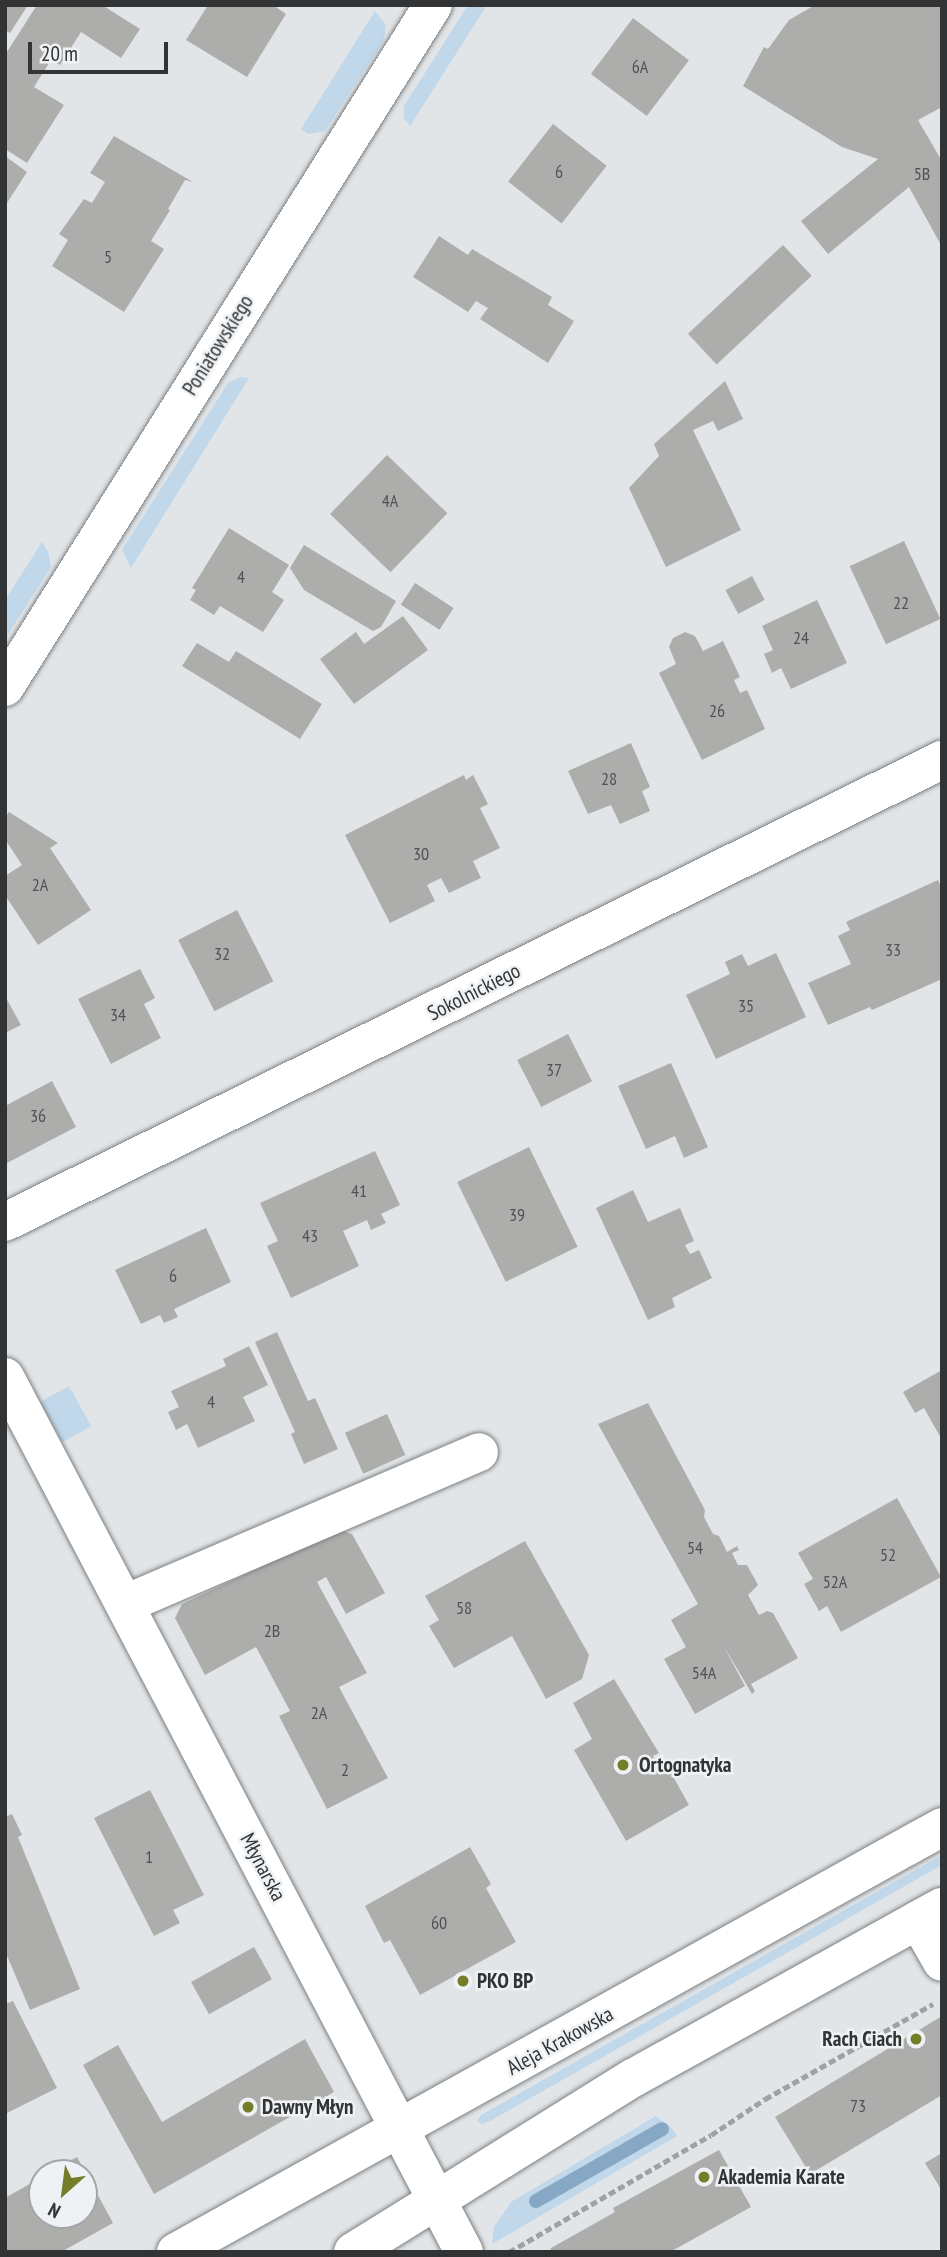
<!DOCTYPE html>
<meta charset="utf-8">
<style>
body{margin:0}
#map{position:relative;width:947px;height:2257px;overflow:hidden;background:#e2e5e8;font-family:"PT Sans Narrow",sans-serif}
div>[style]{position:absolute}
.green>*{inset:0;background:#c1d7ea;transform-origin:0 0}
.stream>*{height:14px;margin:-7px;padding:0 7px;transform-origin:7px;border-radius:7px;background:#87a8c4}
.building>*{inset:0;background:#adaeab;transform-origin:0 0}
.path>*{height:4.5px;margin-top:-2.25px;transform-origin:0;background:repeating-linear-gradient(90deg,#9fa1a3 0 7px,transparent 0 10.5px)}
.roads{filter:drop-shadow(0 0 2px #7d8082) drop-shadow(0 0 2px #7d8082)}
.minor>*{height:38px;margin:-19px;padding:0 19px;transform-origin:19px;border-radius:19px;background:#fff}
.major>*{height:38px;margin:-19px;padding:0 19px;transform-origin:19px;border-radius:19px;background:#fff}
.dots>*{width:19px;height:19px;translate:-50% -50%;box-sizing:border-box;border:4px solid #eff2f5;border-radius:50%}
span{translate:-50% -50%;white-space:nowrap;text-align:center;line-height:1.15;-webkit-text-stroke:5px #eff2f5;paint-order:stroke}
.number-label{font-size:18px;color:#515252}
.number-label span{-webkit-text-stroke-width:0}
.street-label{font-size:21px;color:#323334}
.poi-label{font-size:21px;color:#323334;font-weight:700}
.left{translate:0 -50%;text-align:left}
.right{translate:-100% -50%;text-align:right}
.frame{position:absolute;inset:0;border:7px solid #323334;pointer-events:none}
.north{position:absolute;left:28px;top:2159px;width:70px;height:70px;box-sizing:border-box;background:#eff2f5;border:2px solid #a3a6a8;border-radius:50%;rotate:208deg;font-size:19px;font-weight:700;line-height:28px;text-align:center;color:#323334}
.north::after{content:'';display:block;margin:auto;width:24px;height:32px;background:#747e29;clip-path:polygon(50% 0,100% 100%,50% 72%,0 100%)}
.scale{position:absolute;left:28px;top:42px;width:140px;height:32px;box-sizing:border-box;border:4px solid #323334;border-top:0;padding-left:9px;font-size:21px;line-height:24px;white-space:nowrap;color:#323334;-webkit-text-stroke:5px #eff2f5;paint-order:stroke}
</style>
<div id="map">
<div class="green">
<i style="clip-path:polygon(468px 5px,487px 5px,410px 126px,404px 118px,404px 106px)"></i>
<i style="clip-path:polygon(375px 11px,386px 25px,384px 40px,325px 131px,308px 134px,301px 129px)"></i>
<i style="clip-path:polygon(240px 377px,249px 378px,131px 568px,122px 550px,228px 383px)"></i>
<i style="clip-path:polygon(42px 542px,48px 551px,51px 567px,5px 639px,5px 600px)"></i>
<i style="left:69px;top:1386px;width:46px;height:33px;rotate:61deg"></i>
<i style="clip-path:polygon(942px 1855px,942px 1865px,490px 2121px,482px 2124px,477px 2121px,481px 2115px)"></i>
<i style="clip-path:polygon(656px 2116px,671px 2127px,677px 2136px,492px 2244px,494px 2227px,511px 2202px)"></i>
</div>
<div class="stream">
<i style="left:536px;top:2201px;width:145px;rotate:-29.7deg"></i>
</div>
<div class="building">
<i style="clip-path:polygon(5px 5px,28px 5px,10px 33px,5px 30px)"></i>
<i style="clip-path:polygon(37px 5px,102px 5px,140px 29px,121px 58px,81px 32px,60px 65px,51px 60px,34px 87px,64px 105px,27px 163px,5px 149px,5px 55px)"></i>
<i style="clip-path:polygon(208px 5px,273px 5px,286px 14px,247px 77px,186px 40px)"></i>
<i style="clip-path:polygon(815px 5px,942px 5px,942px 107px,918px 120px,942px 161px,942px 247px,909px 187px,828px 254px,801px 221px,878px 159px,842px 147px,743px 86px,764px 47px,768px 49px,789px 20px)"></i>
<i style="left:633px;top:18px;width:70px;height:70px;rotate:37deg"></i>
<i style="left:553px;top:124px;width:68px;height:73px;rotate:38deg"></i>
<i style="clip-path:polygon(114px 136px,193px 182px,185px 180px,168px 209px,170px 210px,151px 241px,164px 249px,124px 312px,52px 266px,68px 240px,59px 234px,84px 199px,92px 203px,105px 182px,90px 173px)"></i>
<i style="clip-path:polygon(5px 156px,27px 172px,5px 206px)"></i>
<i style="clip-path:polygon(439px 236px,468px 255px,472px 249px,552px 297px,548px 305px,574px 321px,548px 363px,480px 319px,488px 308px,476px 301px,468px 312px,413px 277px)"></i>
<i style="left:783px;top:245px;width:42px;height:130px;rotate:47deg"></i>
<i style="clip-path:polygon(725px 381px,743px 419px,718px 431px,713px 421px,693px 430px,741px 530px,666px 567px,629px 488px,659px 456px,654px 444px)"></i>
<i style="left:387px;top:455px;width:84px;height:82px;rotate:44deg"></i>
<i style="clip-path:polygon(229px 528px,289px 565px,272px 592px,284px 600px,263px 632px,220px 606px,214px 615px,190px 600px,196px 590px,192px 588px)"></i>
<i style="left:904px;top:541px;width:86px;height:60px;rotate:65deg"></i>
<i style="clip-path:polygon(304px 545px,396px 601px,381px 627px,373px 631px,304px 590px,290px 568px)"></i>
<i style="left:752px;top:576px;width:27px;height:30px;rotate:62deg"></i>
<i style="left:415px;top:583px;width:46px;height:26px;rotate:33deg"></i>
<i style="clip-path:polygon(817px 600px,847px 663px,791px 689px,781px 668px,772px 673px,764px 654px,773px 650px,762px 626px)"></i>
<i style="clip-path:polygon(403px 616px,428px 650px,354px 704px,320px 659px,356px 632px,364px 644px)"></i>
<i style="clip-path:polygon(685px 632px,695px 636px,703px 651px,723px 641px,740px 677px,734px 680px,740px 693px,747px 690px,765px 729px,702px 760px,659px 673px,676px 664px,669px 647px,673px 638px)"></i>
<i style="clip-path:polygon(197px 643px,229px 662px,236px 651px,322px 704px,300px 739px,182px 666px)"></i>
<i style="clip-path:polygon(631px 743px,650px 787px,642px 791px,650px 811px,620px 824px,611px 805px,588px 814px,568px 771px)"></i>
<i style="clip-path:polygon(464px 775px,466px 780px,473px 775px,488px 804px,480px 808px,500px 848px,473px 861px,481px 878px,449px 893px,441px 878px,427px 885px,435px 901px,390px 923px,345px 835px)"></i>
<i style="clip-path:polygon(9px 812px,58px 843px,50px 848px,91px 910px,38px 945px,5px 895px,5px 876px,22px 865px,5px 839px,5px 818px)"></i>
<i style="clip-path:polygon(938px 880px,942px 889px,942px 979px,872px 1010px,870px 1007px,828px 1025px,808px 983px,851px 964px,838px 936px,850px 930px,846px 922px)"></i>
<i style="left:237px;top:910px;width:80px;height:66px;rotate:63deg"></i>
<i style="clip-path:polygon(776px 953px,806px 1017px,716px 1059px,686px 995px,730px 974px,725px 962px,742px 954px,748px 966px)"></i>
<i style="clip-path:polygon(140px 969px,155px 998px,144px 1004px,161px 1038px,111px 1064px,78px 999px)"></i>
<i style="clip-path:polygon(5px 996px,21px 1025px,5px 1033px)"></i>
<i style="left:568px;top:1034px;width:53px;height:57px;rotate:63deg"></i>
<i style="clip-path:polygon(671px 1063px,708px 1147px,684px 1158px,675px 1136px,646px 1149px,618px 1086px)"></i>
<i style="clip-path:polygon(52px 1081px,76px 1127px,5px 1164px,5px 1106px)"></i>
<i style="left:529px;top:1147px;width:111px;height:80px;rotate:64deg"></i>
<i style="clip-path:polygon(375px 1151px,400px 1205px,381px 1214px,386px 1223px,371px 1230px,367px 1220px,343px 1231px,359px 1266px,291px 1298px,267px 1246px,278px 1241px,260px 1203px)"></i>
<i style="clip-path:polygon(633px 1190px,648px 1222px,680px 1208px,694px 1241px,685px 1245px,690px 1254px,699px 1250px,712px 1278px,672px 1298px,675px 1307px,648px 1320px,596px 1208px)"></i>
<i style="clip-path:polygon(206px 1228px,231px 1282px,174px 1309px,178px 1317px,164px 1323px,160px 1315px,141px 1324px,115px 1270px)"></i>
<i style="clip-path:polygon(277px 1332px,308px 1401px,315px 1398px,338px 1449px,304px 1464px,291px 1434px,295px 1432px,255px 1342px)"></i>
<i style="clip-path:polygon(249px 1346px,268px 1385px,243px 1397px,255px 1421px,198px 1448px,187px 1424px,176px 1430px,168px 1412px,179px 1407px,171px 1391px,226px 1366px,223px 1359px)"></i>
<i style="clip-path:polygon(942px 1370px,942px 1440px,924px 1408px,915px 1413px,903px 1392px)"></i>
<i style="clip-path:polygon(648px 1403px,705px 1510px,704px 1517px,713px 1534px,719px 1536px,727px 1552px,737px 1546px,739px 1550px,732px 1553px,738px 1565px,747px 1565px,758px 1585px,748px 1595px,759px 1615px,767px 1611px,773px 1613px,798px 1658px,751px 1684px,755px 1691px,752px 1694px,723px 1645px,745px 1686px,695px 1714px,664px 1659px,686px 1647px,671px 1620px,698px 1604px,598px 1424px)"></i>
<i style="left:387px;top:1414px;width:45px;height:46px;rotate:66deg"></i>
<i style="clip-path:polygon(897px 1498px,941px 1577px,841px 1632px,827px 1606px,819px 1611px,804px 1584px,813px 1579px,798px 1553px)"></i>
<i style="clip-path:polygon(340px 1530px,352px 1534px,385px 1593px,346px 1614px,326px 1577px,317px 1582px,367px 1673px,339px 1687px,388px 1778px,327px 1809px,279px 1716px,290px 1711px,256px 1647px,205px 1675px,175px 1618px,182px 1604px)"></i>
<i style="clip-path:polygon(525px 1541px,589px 1655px,582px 1679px,546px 1699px,512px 1636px,454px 1668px,429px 1626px,439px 1620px,425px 1596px)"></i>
<i style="clip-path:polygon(614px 1679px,659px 1753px,653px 1756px,659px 1768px,666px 1764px,689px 1805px,626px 1841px,574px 1750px,592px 1739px,573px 1703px)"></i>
<i style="clip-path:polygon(150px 1790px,204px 1895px,173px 1910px,180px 1923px,154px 1936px,94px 1818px)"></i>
<i style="clip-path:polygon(12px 1814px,22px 1835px,18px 1837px,80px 1989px,30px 2010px,5px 1951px,5px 1817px)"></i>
<i style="clip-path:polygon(470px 1847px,491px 1884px,486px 1888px,516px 1942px,420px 1995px,390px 1940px,384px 1943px,365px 1906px)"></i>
<i style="left:254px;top:1947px;width:37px;height:72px;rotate:61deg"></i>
<i style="clip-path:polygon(13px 2001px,57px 2088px,5px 2114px,5px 2004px)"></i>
<i style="clip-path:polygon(942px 2016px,942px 2095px,810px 2174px,775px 2117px)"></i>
<i style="clip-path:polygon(305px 2039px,334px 2092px,154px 2194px,83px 2065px,118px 2045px,162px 2122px)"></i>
<i style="clip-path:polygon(719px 2150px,751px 2207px,670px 2252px,550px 2252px,551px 2248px,615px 2212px,613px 2208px)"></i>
<i style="clip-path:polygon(942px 2153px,942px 2191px,925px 2163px)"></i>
<i style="clip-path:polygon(77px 2157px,113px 2223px,61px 2252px,5px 2252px,5px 2198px,42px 2177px,42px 2215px,84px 2215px,84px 2173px,48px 2173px)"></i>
</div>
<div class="path">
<i style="left:509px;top:2252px;width:233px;rotate:-30.1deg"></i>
<i style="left:711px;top:2135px;width:65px;rotate:-33.7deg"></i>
<i style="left:765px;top:2099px;width:193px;rotate:-29.5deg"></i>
</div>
<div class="roads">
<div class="minor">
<i style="left:5px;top:687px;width:805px;rotate:-57.89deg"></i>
<i style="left:5px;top:1222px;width:1045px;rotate:-26.25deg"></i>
<i style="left:5px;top:1377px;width:988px;rotate:62.32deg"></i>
<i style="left:125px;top:1604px;width:385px;rotate:-23.2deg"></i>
<i style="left:918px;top:1920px;width:48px;rotate:60.3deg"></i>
</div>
<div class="major">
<i style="left:176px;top:2252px;width:876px;rotate:-29.02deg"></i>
<i style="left:353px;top:2252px;width:330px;rotate:-31.9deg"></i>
<i style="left:633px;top:2078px;width:353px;rotate:-29deg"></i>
</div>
</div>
<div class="dots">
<i style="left:623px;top:1765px;background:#747e29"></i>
<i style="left:463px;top:1981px;background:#747e29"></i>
<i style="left:916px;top:2039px;background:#747e29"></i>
<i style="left:248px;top:2107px;background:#747e29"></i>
<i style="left:704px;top:2177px;background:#747e29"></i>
</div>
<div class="number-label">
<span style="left:640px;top:67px">6A</span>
<span style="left:559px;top:172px">6</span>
<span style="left:922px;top:174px">5B</span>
<span style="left:108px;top:257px">5</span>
<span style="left:390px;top:501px">4A</span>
<span style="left:241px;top:577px">4</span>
<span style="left:901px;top:603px">22</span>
<span style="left:801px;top:638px">24</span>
<span style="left:717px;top:711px">26</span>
<span style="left:609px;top:779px">28</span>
<span style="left:421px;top:854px">30</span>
<span style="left:40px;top:885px">2A</span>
<span style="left:893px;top:950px">33</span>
<span style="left:222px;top:954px">32</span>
<span style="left:746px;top:1006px">35</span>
<span style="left:118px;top:1015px">34</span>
<span style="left:554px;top:1070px">37</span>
<span style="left:38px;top:1116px">36</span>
<span style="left:359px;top:1191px">41</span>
<span style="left:517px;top:1215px">39</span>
<span style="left:310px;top:1236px">43</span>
<span style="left:173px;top:1276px">6</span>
<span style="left:211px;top:1402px">4</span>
<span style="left:695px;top:1548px">54</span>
<span style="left:888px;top:1555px">52</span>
<span style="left:835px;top:1582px">52A</span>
<span style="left:464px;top:1608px">58</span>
<span style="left:272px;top:1631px">2B</span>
<span style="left:704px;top:1673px">54A</span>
<span style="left:319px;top:1713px">2A</span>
<span style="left:345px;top:1770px">2</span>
<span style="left:149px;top:1857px">1</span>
<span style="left:439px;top:1923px">60</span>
<span style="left:858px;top:2106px">73</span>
</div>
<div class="street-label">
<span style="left:218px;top:345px;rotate:-58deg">Poniatowskiego</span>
<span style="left:474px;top:992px;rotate:-27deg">Sokolnickiego</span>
<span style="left:263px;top:1867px;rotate:62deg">Młynarska</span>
<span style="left:560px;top:2041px;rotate:-29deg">Aleja Krakowska</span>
</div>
<div class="poi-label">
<span class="left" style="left:639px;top:1765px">Ortognatyka</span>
<span class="left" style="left:477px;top:1981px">PKO BP</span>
<span class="right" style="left:902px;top:2039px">Rach Ciach</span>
<span class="left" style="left:262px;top:2107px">Dawny Młyn</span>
<span class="left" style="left:718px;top:2177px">Akademia Karate</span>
</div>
<div class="frame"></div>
<div class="north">N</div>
<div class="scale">20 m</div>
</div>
